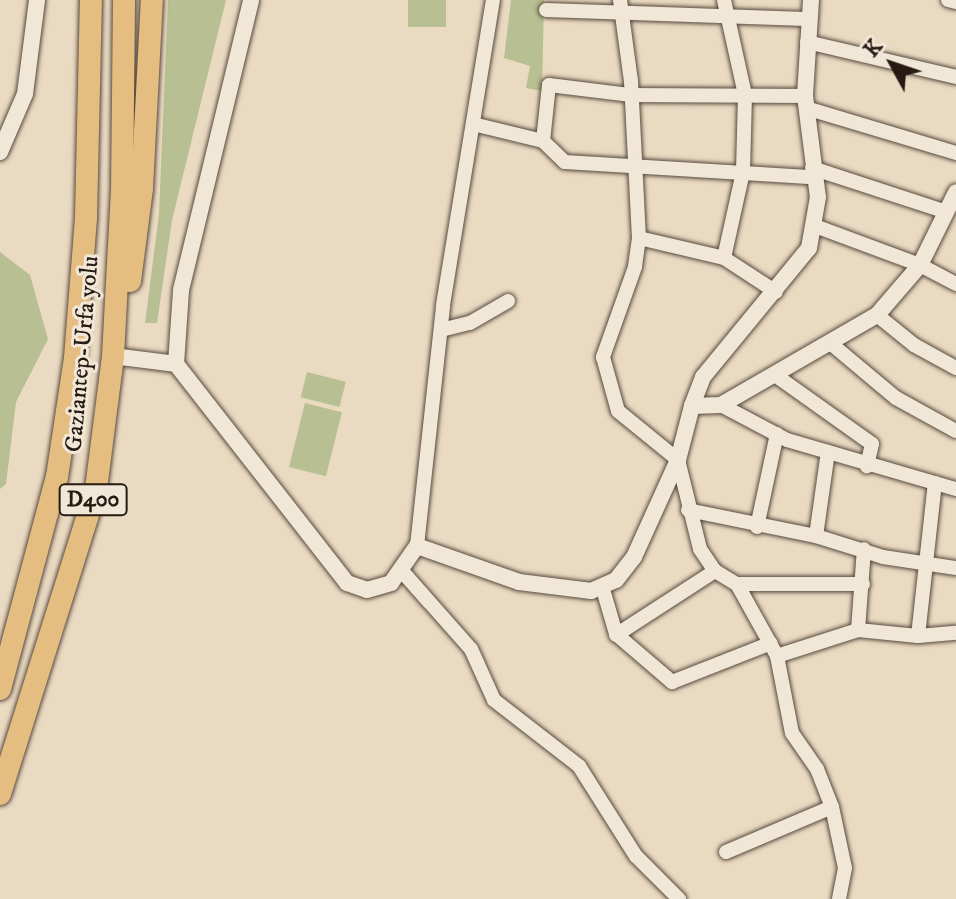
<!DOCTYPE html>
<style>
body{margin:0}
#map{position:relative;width:956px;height:899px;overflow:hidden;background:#eadac2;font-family:"IM FELL DW Pica",serif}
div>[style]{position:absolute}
.green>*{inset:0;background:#b8bf92;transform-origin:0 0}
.roads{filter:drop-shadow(0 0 2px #574a3e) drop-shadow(0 0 2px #574a3e)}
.minor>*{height:14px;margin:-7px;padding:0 7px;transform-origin:7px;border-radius:7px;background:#f1e7d7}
.tertiary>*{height:16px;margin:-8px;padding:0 8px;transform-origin:8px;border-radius:8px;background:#f1e7d7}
.trunk>*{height:22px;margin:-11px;padding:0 11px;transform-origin:11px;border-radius:11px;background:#e5bd81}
span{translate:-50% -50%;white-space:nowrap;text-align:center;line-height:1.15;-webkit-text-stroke:6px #f1e7d7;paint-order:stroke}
.shield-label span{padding:2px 6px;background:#f1e7d7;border:2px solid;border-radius:6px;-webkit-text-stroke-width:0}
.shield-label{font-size:22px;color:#261a12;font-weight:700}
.street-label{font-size:24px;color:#261a12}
.north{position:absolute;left:852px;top:24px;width:80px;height:80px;-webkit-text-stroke:6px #f1e7d7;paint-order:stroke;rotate:310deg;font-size:22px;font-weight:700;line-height:32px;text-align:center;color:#261a12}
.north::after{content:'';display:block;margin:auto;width:28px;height:36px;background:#261a12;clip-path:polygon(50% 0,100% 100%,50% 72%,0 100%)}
</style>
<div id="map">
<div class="green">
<i style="clip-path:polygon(168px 0,226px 0,172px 220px,157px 323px,145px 323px,159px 214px)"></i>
<i style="left:408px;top:0;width:38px;height:27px"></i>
<i style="clip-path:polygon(511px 0,544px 0,542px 91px,526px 88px,530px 66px,504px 58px)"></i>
<i style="clip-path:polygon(0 252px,30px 275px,48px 339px,16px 402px,6px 484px,0 489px)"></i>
<i style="left:307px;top:372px;width:40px;height:26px;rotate:14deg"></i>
<i style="left:305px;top:403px;width:38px;height:66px;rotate:14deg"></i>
</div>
<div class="roads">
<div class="minor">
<i style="left:620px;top:0;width:82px;rotate:82.3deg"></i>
<i style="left:631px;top:81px;width:157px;rotate:87.1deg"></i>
<i style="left:639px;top:238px;width:29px;rotate:98deg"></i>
<i style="left:635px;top:267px;width:96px;rotate:109.6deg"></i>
<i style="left:603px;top:357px;width:56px;rotate:74.5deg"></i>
<i style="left:618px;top:411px;width:77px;rotate:39.2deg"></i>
<i style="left:678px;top:460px;width:92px;rotate:76.1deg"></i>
<i style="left:700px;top:549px;width:27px;rotate:56deg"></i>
<i style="left:715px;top:571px;width:26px;rotate:31deg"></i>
<i style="left:737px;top:584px;width:82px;rotate:60.9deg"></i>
<i style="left:777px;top:656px;width:78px;rotate:79deg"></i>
<i style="left:792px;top:733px;width:44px;rotate:55.2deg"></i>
<i style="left:817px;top:769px;width:41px;rotate:68.5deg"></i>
<i style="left:832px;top:807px;width:62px;rotate:78deg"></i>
<i style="left:845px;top:868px;width:32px;rotate:101deg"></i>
<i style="left:724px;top:0;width:97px;rotate:77.5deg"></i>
<i style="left:745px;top:95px;width:77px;rotate:91.5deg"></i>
<i style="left:743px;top:172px;width:88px;rotate:102.5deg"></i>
<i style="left:724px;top:258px;width:62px;rotate:33.2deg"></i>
<i style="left:948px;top:0;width:8px;rotate:14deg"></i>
<i style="left:546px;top:10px;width:260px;rotate:2deg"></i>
<i style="left:807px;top:42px;width:153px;rotate:13.2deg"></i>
<i style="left:806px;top:108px;width:157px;rotate:16.7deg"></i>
<i style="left:473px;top:124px;width:72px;rotate:13.7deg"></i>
<i style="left:543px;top:141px;width:30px;rotate:44deg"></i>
<i style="left:565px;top:162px;width:248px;rotate:3.5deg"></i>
<i style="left:543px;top:141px;width:56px;rotate:-83.9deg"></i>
<i style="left:549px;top:85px;width:83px;rotate:7deg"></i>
<i style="left:631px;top:95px;width:174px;rotate:0.3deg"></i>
<i style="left:812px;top:168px;width:142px;rotate:18.1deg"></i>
<i style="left:815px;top:226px;width:112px;rotate:20.4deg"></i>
<i style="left:920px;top:265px;width:41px;rotate:27.8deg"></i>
<i style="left:639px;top:238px;width:87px;rotate:13.2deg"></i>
<i style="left:877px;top:315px;width:48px;rotate:39deg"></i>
<i style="left:914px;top:345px;width:48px;rotate:28.7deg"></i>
<i style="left:441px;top:330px;width:30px;rotate:-14deg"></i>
<i style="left:470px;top:323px;width:44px;rotate:-30.1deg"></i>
<i style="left:829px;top:342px;width:87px;rotate:39.9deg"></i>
<i style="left:896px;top:398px;width:68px;rotate:28.8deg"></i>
<i style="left:775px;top:375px;width:119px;rotate:35.4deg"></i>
<i style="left:872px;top:444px;width:23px;rotate:103deg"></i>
<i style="left:721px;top:405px;width:75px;rotate:27.9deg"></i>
<i style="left:787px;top:440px;width:176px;rotate:16.2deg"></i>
<i style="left:688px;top:510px;width:131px;rotate:11.5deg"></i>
<i style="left:816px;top:536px;width:70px;rotate:17.4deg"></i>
<i style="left:883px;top:557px;width:74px;rotate:8.6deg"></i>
<i style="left:757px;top:527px;width:95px;rotate:-77.9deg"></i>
<i style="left:816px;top:536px;width:85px;rotate:-81.9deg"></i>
<i style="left:417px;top:546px;width:242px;rotate:-83.8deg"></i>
<i style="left:443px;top:305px;width:309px;rotate:-80.7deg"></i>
<i style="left:737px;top:584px;width:126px"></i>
<i style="left:602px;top:586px;width:50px;rotate:73.7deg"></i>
<i style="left:616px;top:634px;width:74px;rotate:40.6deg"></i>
<i style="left:672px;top:682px;width:106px;rotate:-21.5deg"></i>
<i style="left:429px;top:602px;width:43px;rotate:-131.2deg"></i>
<i style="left:401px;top:570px;width:106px;rotate:48.5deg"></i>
<i style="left:471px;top:649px;width:56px;rotate:65.7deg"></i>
<i style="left:494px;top:700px;width:108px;rotate:37.8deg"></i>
<i style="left:579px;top:766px;width:107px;rotate:57.7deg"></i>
<i style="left:636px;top:856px;width:61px;rotate:45deg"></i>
<i style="left:858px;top:630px;width:81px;rotate:-85.8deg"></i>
<i style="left:616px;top:635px;width:118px;rotate:-32.9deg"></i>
<i style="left:918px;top:636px;width:154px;rotate:-83.7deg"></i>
<i style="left:777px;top:656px;width:85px;rotate:-17.8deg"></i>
<i style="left:858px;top:630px;width:60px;rotate:5.7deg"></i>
<i style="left:918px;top:636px;width:38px;rotate:-5deg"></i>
<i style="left:726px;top:852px;width:115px;rotate:-23deg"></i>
</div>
<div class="tertiary">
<i style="left:811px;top:0;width:96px;rotate:93.6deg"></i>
<i style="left:805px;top:96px;width:102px;rotate:82.7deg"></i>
<i style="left:818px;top:197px;width:52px;rotate:100deg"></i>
<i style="left:809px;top:248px;width:167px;rotate:129.4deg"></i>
<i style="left:703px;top:377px;width:31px;rotate:111deg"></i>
<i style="left:692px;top:406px;width:29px;rotate:-2deg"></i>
<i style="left:721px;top:405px;width:180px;rotate:-30deg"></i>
<i style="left:877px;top:315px;width:66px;rotate:-49.3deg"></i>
<i style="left:920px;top:265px;width:81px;rotate:-63.7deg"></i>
<i style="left:0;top:152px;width:63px;rotate:-66.7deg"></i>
<i style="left:25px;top:94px;width:95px;rotate:-82.7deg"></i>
<i style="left:113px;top:356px;width:64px;rotate:7.2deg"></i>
<i style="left:176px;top:364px;width:278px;rotate:52deg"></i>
<i style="left:347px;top:583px;width:21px;rotate:19deg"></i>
<i style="left:367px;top:590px;width:25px;rotate:-16deg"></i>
<i style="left:391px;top:583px;width:45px;rotate:-54.9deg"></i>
<i style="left:417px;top:546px;width:108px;rotate:19.4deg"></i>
<i style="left:519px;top:582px;width:73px;rotate:7.1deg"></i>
<i style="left:591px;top:591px;width:27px;rotate:-24deg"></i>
<i style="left:616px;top:580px;width:29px;rotate:-52deg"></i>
<i style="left:634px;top:557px;width:107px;rotate:-65.6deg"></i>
<i style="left:678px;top:460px;width:56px;rotate:-75.5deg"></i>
<i style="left:176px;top:364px;width:74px;rotate:-86.1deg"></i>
<i style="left:181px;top:290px;width:298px;rotate:-76.4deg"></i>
</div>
<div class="trunk">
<i style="left:130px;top:281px;width:94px;rotate:-82.6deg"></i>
<i style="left:142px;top:188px;width:188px;rotate:-87deg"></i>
<i style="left:0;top:689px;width:220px;rotate:-75deg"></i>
<i style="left:57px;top:477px;width:120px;rotate:-81.4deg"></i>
<i style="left:75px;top:358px;width:141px;rotate:-85.5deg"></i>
<i style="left:86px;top:217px;width:217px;rotate:-88.7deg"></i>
<i style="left:0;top:794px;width:320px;rotate:-72.5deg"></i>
<i style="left:96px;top:489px;width:134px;rotate:-82.7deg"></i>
<i style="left:113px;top:356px;width:164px;rotate:-86.9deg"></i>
<i style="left:122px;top:192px;width:192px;rotate:-89.4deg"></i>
</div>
</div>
<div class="shield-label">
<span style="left:93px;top:500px">D400</span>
</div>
<div class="street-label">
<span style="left:83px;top:354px;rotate:-85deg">Gaziantep-Urfa yolu</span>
</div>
<div class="north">K</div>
</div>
